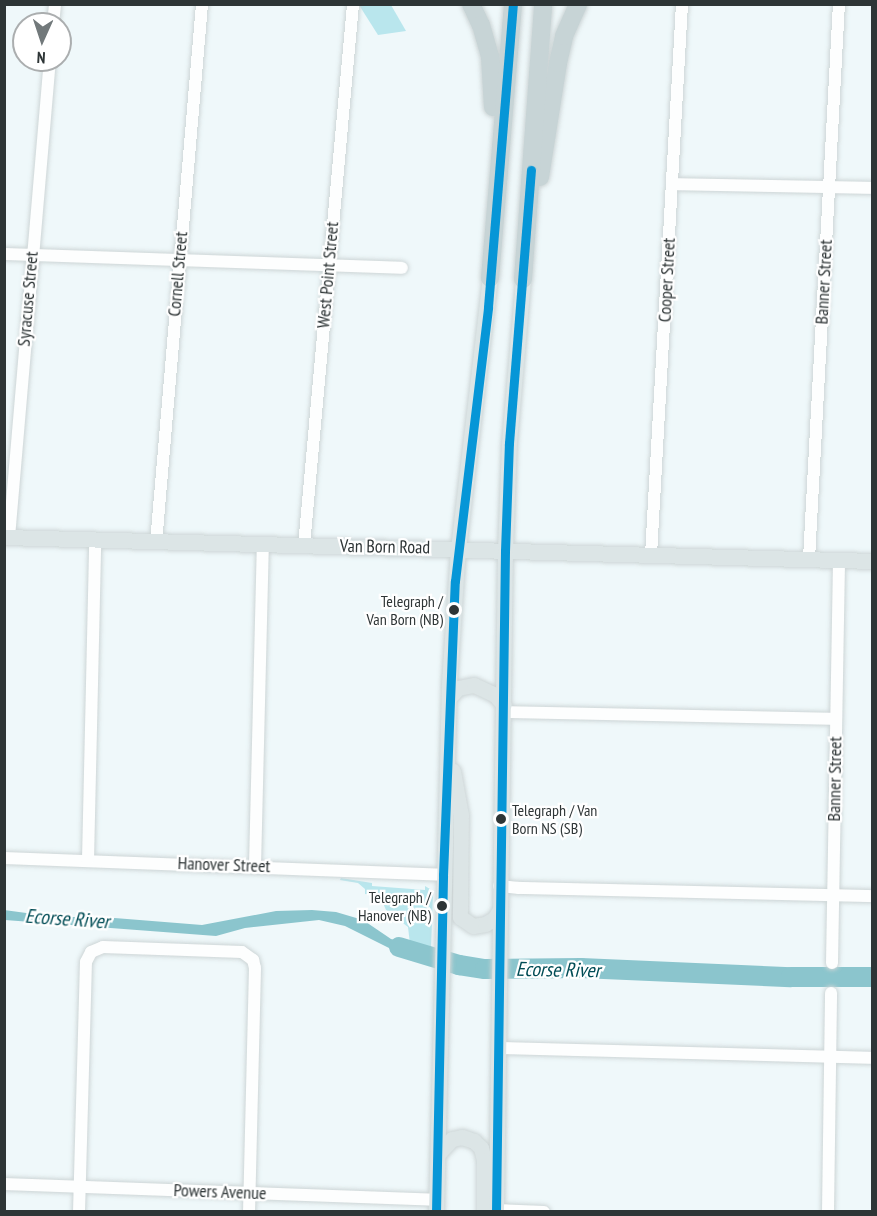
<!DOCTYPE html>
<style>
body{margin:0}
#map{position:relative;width:877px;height:1216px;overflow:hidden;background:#eff8fa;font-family:"PT Sans Narrow",sans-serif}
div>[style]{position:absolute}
.green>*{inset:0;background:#b9e6ed}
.water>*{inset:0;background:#8bc5cd}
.river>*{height:20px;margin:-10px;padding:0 10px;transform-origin:10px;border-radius:10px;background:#8bc5cd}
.roads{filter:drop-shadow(0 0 2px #cdd5d6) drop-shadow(0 0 2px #cdd5d6)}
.minor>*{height:12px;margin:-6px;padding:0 6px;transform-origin:6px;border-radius:6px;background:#fdfefe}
.major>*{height:15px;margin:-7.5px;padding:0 7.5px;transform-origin:7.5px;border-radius:7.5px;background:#dce5e6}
.highway>*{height:18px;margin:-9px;padding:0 9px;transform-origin:9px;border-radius:9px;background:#c7d4d6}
.bus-1>*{height:9px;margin:-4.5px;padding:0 4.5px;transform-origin:4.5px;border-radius:4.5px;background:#0696d7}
.dots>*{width:16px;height:16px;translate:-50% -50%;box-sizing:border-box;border:3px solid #fff;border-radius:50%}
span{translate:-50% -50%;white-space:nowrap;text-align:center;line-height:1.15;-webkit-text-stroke:4.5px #fff;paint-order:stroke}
.bus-label{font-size:16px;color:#2e3536}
.right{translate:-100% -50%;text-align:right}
.left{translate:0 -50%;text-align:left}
.street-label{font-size:18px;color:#2e3536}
.water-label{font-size:20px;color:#004c55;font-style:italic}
.frame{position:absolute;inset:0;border:6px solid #2e3536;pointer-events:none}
.north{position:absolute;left:12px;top:12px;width:60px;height:60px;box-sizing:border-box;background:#fff;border:2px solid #abaeaf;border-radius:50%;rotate:183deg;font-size:16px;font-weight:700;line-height:24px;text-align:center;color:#2e3536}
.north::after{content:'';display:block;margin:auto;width:21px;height:27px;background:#72797b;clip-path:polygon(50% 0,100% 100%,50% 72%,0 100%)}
</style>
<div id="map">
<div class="green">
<i style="clip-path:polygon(359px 5px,391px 5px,406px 31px,378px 35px)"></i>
<i style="clip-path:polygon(341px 878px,372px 883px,372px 886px,425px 890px,425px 886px,430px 889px,433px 894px,431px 949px,410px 944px,408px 927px,386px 910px,380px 896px,365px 894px,365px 889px,358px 883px,340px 880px)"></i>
</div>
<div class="water">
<i style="clip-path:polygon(4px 910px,56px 917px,102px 917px,202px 925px,276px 911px,312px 910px,336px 912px,363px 920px,391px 939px,425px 949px,424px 962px,403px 955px,345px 926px,319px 920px,245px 928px,216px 936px,5px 920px)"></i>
<i style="clip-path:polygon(458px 962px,484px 967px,483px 978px,458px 972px)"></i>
</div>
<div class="river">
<i style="left:399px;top:947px;width:63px;rotate:16.7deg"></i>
<i style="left:459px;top:965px;width:26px;rotate:9deg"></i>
<i style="left:485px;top:969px;width:96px;rotate:-0.6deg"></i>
<i style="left:581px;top:968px;width:210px;rotate:2.5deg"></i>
<i style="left:791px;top:977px;width:81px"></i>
</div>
<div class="roads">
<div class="minor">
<i style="left:53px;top:24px;width:20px;rotate:-84deg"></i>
<i style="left:672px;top:184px;width:200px;rotate:1.1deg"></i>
<i style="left:4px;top:254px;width:398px;rotate:2deg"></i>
<i style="left:9px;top:537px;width:479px;rotate:-85.1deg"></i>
<i style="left:156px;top:543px;width:541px;rotate:-85.12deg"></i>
<i style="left:304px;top:546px;width:544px;rotate:-84.83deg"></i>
<i style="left:651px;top:555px;width:552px;rotate:-86.78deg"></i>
<i style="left:809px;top:559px;width:556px;rotate:-86.91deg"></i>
<i style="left:504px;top:712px;width:332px;rotate:1.2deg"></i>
<i style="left:4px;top:858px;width:439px;rotate:2.2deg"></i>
<i style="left:88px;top:860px;width:319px;rotate:-88.7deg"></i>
<i style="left:255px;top:866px;width:320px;rotate:-88.6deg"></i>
<i style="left:499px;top:886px;width:20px;rotate:6deg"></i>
<i style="left:519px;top:888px;width:353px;rotate:1.3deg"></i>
<i style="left:832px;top:963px;width:403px;rotate:-89deg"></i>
<i style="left:498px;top:1048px;width:374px;rotate:1.5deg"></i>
<i style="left:4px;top:1184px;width:432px;rotate:2.1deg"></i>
<i style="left:496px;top:1210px;width:48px;rotate:2.4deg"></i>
<i style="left:79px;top:1212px;width:250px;rotate:-88.4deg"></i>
<i style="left:86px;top:962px;width:11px;rotate:-63deg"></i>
<i style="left:91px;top:952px;width:13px;rotate:-23deg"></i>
<i style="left:103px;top:947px;width:139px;rotate:2.1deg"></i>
<i style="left:242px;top:952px;width:14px;rotate:36deg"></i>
<i style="left:253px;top:960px;width:8px;rotate:76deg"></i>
<i style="left:255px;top:968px;width:244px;rotate:91.4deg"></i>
<i style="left:828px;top:1212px;width:219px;rotate:-89.2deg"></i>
</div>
<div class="major">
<i style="left:4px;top:537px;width:868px;rotate:1.58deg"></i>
<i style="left:449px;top:698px;width:13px;rotate:-48deg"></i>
<i style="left:458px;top:688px;width:16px;rotate:-11deg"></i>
<i style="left:474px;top:685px;width:23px;rotate:25deg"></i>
<i style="left:495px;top:695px;width:13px;rotate:48deg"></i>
<i style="left:453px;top:771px;width:45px;rotate:79.7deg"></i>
<i style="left:461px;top:815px;width:102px;rotate:90.6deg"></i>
<i style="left:460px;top:917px;width:16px;rotate:35deg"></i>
<i style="left:473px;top:926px;width:12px;rotate:-9deg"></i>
<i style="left:485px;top:924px;width:10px;rotate:-29deg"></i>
<i style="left:494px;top:919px;width:9px;rotate:-58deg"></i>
<i style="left:438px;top:1154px;width:21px;rotate:-47deg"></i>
<i style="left:452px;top:1139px;width:10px;rotate:-11deg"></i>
<i style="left:462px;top:1137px;width:13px;rotate:18deg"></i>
<i style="left:474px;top:1141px;width:10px;rotate:45deg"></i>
<i style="left:481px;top:1148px;width:12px;rotate:76deg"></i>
<i style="left:484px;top:1160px;width:52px;rotate:90deg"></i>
<i style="left:436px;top:1212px;width:529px;rotate:-88.59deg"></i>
<i style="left:449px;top:683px;width:134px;rotate:-86.2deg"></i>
<i style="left:458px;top:549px;width:273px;rotate:-83.3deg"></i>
<i style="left:496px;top:1212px;width:661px;rotate:-89.22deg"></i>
<i style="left:505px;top:551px;width:108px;rotate:-87.9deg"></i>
<i style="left:509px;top:443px;width:165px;rotate:-85.1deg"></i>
</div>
<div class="highway">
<i style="left:471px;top:4px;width:23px;rotate:65deg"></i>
<i style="left:481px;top:25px;width:33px;rotate:74deg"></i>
<i style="left:490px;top:57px;width:50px;rotate:86.6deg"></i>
<i style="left:540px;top:177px;width:115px;rotate:-81deg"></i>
<i style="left:558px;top:63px;width:28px;rotate:-77deg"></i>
<i style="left:564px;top:36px;width:35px;rotate:-66deg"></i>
<i style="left:490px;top:278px;width:275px;rotate:-85.2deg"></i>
<i style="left:523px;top:279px;width:276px;rotate:-85.8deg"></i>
</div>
</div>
<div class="bus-1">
<i style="left:436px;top:1212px;width:337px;rotate:-88.8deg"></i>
<i style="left:443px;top:875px;width:294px;rotate:-87.7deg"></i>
<i style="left:455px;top:581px;width:276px;rotate:-83.1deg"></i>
<i style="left:488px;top:307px;width:304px;rotate:-85.3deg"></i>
<i style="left:496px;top:1212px;width:661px;rotate:-89.22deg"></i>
<i style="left:505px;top:551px;width:108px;rotate:-87.9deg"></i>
<i style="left:509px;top:443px;width:274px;rotate:-85.4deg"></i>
</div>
<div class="dots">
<i style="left:454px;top:610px;background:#2e3536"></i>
<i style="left:501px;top:819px;background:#2e3536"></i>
<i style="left:442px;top:906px;background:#2e3536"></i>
</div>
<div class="bus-label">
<span class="right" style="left:443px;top:610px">Telegraph /<br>Van Born (NB)</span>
<span class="left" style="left:512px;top:819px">Telegraph / Van<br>Born NS (SB)</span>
<span class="right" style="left:431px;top:906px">Telegraph /<br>Hanover (NB)</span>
</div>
<div class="street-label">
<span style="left:178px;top:274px;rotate:-85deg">Cornell Street</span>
<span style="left:328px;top:275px;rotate:-85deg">West Point Street</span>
<span style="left:667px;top:280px;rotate:-87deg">Cooper Street</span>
<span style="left:824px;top:282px;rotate:-87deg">Banner Street</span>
<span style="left:28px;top:299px;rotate:-85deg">Syracuse Street</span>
<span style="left:385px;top:547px;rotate:1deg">Van Born Road</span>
<span style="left:835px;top:779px;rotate:-89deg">Banner Street</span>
<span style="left:224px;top:865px;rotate:2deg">Hanover Street</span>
<span style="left:220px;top:1192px;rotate:2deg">Powers Avenue</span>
</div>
<div class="water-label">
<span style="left:67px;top:919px;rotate:4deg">Ecorse River</span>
<span style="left:558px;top:970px;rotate:1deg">Ecorse River</span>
</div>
<div class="frame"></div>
<div class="north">N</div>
</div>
